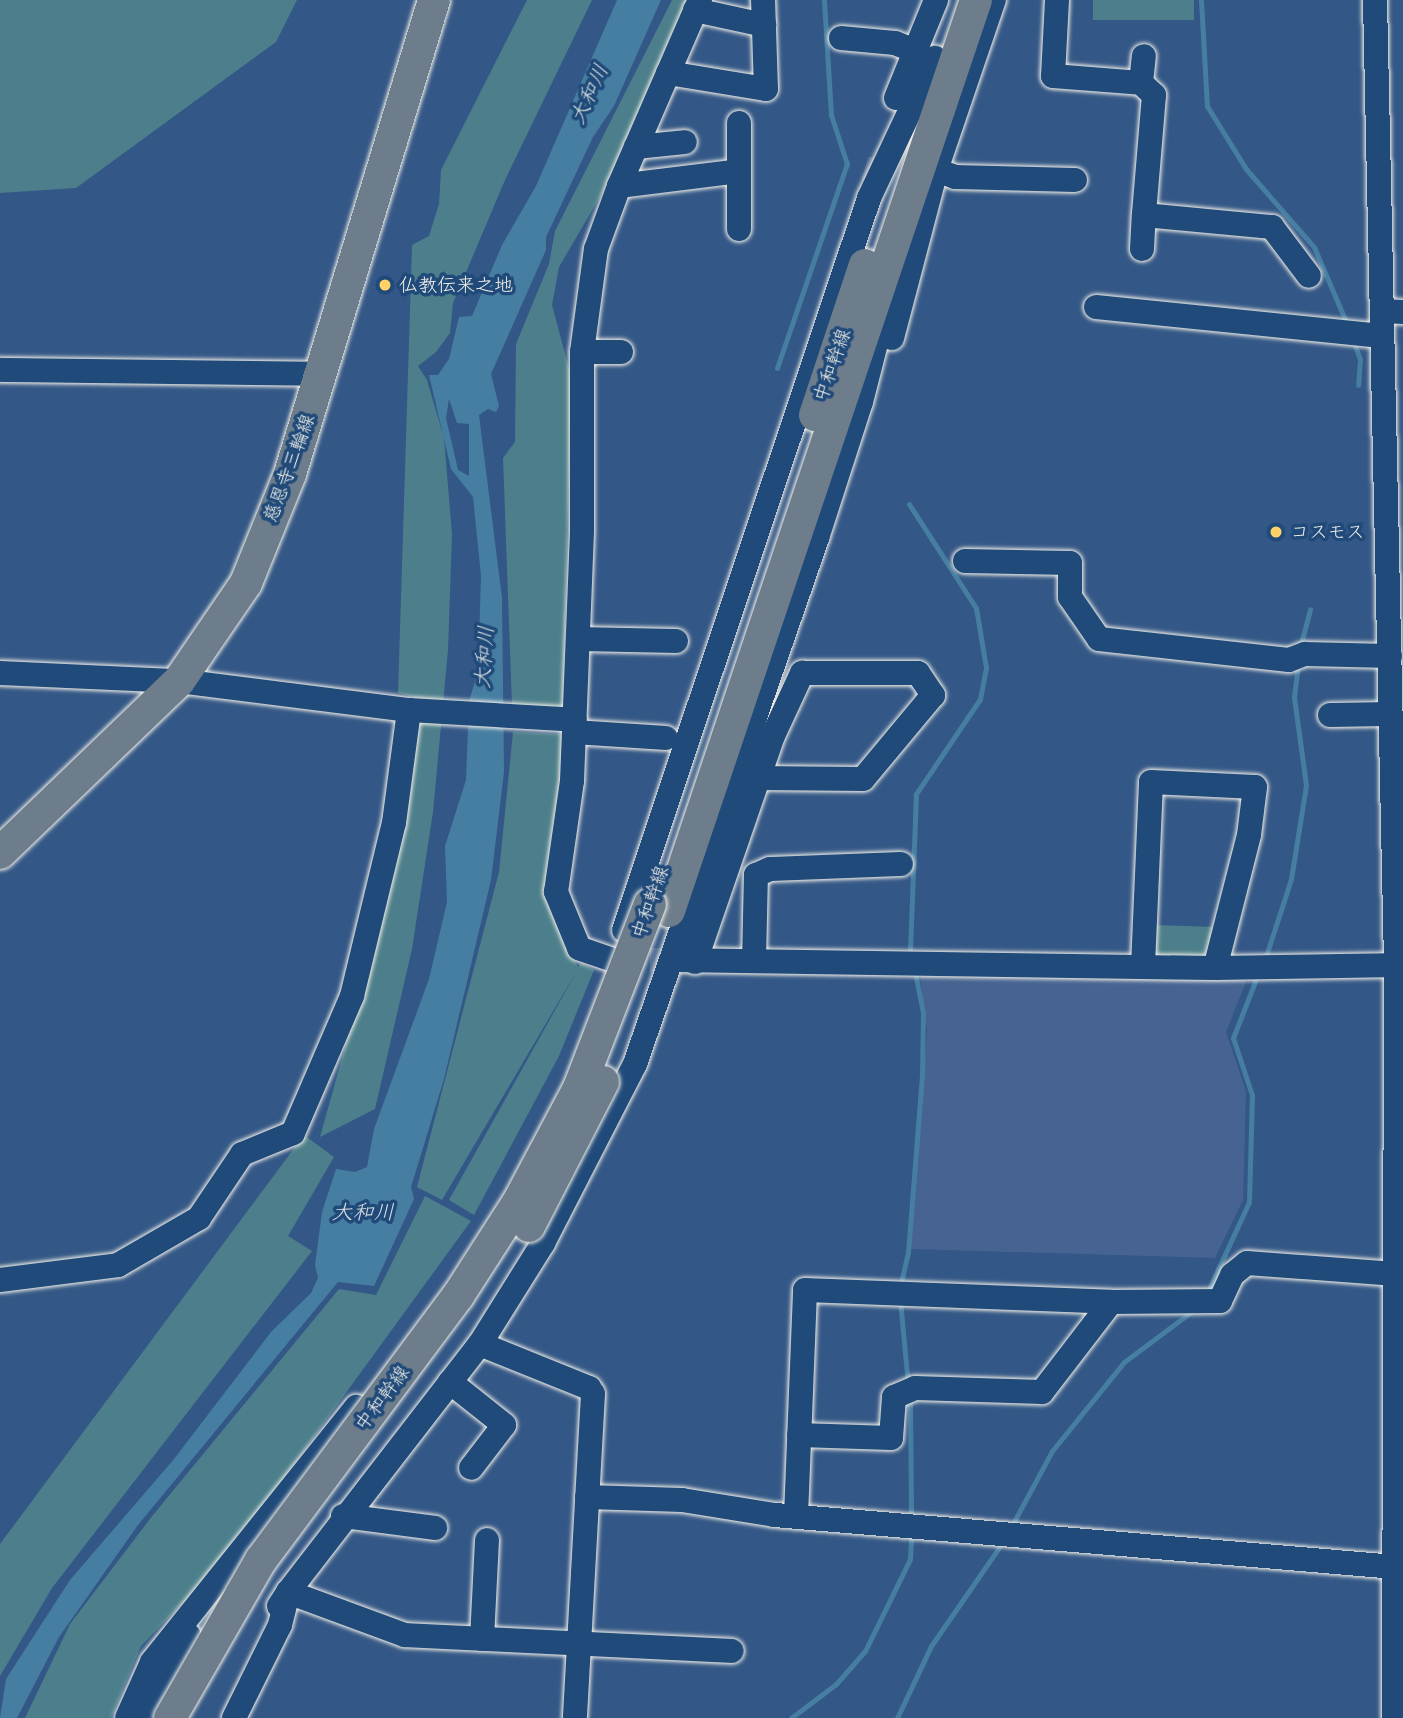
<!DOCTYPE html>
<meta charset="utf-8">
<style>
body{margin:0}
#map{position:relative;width:1403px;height:1718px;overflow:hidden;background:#335786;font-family:Delius,"Klee One",sans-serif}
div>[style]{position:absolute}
.built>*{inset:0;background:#466391}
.green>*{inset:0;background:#4c7f8b;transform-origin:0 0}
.water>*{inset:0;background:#467ea2}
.stream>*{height:5px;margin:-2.5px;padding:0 2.5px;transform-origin:2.5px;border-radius:2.5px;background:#467ea2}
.minor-tunnel>*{height:24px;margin-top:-12px;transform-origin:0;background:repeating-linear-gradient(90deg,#506e95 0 24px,transparent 0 36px)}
.roads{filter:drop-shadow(0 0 2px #f4f1e8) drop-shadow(0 0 2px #f4f1e8)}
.minor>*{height:24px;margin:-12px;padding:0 12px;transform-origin:12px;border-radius:12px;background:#1f4a7a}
.major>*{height:32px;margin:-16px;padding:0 16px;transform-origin:16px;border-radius:16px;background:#6d7d8c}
.bridges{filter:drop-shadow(0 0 2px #f4f1e8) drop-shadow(0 0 2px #f4f1e8)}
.major-bridge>*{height:32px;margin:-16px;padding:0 16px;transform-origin:16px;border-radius:16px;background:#6d7d8c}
.dots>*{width:19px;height:19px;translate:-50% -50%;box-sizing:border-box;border:4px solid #1f4a7a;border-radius:50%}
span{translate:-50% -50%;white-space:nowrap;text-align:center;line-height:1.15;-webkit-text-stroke:7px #1f4a7a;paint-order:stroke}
.poi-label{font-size:19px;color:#f4f1e8}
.left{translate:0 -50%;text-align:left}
.street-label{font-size:19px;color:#f4f1e8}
.water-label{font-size:21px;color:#dae0de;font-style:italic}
</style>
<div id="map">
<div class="built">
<i style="clip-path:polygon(920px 977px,1248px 977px,1226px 1032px,1246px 1091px,1243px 1200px,1215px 1258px,911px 1249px,927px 1031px)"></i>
</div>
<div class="green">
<i style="clip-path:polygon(0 0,297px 0,276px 42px,76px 188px,0 193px)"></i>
<i style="clip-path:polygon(527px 0,592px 0,505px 180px,453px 303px,450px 333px,436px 352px,418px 366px,427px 380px,444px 438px,452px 534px,448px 650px,433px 812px,412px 949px,375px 1109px,320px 1137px,385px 905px,414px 697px,398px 693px,412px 245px,429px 236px,439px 204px,441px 170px)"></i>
<i style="clip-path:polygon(672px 0,690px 0,601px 195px,559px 267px,552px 305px,571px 376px,563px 706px,512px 706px,503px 458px,515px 442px,516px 344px,549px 264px,555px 231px)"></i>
<i style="left:1093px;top:0;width:101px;height:20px"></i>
<i style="clip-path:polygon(513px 732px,562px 734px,565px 944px,578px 967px,581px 963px,594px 970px,559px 1056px,474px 1215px,449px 1200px,578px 969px,442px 1200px,417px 1187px,499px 872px)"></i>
<i style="clip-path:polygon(1155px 925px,1216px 927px,1208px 954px,1197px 961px,1154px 955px)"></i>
<i style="clip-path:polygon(304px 1135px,334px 1157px,288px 1236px,312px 1251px,52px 1588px,0 1676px,0 1544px)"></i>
<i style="clip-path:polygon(425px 1196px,471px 1221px,225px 1559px,141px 1646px,111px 1718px,25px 1718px,70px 1624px,153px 1515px,339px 1289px,376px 1295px)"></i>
</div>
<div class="water">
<i style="clip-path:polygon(evenodd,617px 0,661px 0,614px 106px,593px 137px,546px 237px,546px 250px,491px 374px,499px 406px,496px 412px,488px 409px,479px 415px,502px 598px,504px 772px,491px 880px,444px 1079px,411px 1187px,414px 1199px,374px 1286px,338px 1282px,138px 1525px,59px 1637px,17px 1718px,0 1718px,6px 1679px,70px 1580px,174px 1459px,271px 1332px,311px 1293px,318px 1278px,315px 1265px,322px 1212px,336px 1169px,355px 1172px,367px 1167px,374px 1129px,429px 979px,447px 902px,445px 846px,466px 780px,469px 701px,478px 672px,481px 576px,473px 497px,451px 469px,429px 375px,438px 375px,449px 359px,459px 317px,472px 316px,502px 245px,536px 186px,617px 0,449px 399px,457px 423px,469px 424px,469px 476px,458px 470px,446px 418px,449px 399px)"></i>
</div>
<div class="stream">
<i style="left:1201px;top:0;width:106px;rotate:86.8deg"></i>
<i style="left:1207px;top:106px;width:74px;rotate:58.2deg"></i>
<i style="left:1246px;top:169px;width:103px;rotate:48.9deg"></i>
<i style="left:1314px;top:247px;width:84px;rotate:66.8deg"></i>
<i style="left:1353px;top:340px;width:20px;rotate:70deg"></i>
<i style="left:1360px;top:359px;width:26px;rotate:94deg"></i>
<i style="left:777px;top:368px;width:216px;rotate:-71.1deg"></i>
<i style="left:847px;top:164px;width:52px;rotate:-108.1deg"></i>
<i style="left:831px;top:115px;width:115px;rotate:-93.5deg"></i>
<i style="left:909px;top:504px;width:124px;rotate:57.2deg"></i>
<i style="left:976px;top:608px;width:61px;rotate:80.5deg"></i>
<i style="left:986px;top:668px;width:32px;rotate:101deg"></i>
<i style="left:980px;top:699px;width:115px;rotate:124deg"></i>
<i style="left:916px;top:794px;width:155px;rotate:92.2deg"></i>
<i style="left:1300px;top:647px;width:39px;rotate:-75deg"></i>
<i style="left:1265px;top:959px;width:84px;rotate:-72deg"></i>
<i style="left:1291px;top:879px;width:95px;rotate:-80.9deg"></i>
<i style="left:1306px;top:785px;width:89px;rotate:-97.8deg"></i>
<i style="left:1294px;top:697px;width:33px;rotate:-83deg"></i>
<i style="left:900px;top:1287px;width:35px;rotate:-77deg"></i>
<i style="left:908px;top:1253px;width:179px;rotate:-85.5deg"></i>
<i style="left:922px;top:1075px;width:62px;rotate:-89.1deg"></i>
<i style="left:923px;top:1013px;width:36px;rotate:-101deg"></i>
<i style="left:1207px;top:1293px;width:100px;rotate:-65.2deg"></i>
<i style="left:1249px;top:1202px;width:107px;rotate:-88.4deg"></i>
<i style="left:1252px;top:1095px;width:60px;rotate:-108.4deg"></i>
<i style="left:1233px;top:1038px;width:69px;rotate:-68.7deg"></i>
<i style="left:900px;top:1300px;width:85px;rotate:84.6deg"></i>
<i style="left:910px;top:1398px;width:117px;rotate:89.5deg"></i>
<i style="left:1010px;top:1529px;width:89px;rotate:-61.7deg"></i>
<i style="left:1052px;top:1451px;width:114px;rotate:-51deg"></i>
<i style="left:1124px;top:1362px;width:89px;rotate:-36.7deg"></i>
<i style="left:791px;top:1718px;width:56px;rotate:-37.1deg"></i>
<i style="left:836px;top:1684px;width:44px;rotate:-48.7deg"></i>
<i style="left:865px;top:1651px;width:102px;rotate:-63.9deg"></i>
<i style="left:910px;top:1559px;width:21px;rotate:-87deg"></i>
<i style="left:897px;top:1718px;width:80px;rotate:-64.7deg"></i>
<i style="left:931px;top:1646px;width:129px;rotate:-55.4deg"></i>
</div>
<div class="minor-tunnel">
<i style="left:865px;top:168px;width:68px;rotate:17.9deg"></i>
<i style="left:614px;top:960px;width:59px"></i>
</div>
<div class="roads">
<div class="minor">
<i style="left:1057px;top:0;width:76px;rotate:93deg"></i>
<i style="left:1053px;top:76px;width:88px;rotate:4.5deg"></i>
<i style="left:1141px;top:83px;width:18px;rotate:43deg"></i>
<i style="left:1154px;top:95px;width:120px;rotate:94.8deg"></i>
<i style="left:1144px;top:215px;width:129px;rotate:5.4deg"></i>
<i style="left:1272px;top:227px;width:61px;rotate:52.9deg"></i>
<i style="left:1375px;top:0;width:965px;rotate:88.75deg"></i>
<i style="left:1396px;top:965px;width:753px;rotate:90.15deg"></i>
<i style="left:695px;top:10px;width:71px;rotate:12.3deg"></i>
<i style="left:841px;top:38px;width:54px;rotate:5.3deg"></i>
<i style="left:895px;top:43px;width:24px;rotate:22deg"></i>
<i style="left:668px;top:73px;width:99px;rotate:9.3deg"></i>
<i style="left:766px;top:89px;width:89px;rotate:-91.9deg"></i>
<i style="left:1141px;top:83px;width:27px;rotate:-84deg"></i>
<i style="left:896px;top:98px;width:106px;rotate:-67.8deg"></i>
<i style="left:739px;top:123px;width:106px;rotate:90deg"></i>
<i style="left:636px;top:147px;width:49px;rotate:-5.8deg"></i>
<i style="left:936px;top:170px;width:20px;rotate:20deg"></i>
<i style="left:955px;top:177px;width:120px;rotate:1.4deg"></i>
<i style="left:619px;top:186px;width:121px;rotate:-7.1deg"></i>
<i style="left:1142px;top:249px;width:34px;rotate:-87deg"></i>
<i style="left:1096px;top:307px;width:287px;rotate:5.8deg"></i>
<i style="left:1382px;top:311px;width:21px;rotate:3deg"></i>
<i style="left:892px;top:338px;width:174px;rotate:-75.3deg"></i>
<i style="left:936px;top:170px;width:180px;rotate:-71.2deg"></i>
<i style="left:582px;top:352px;width:39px"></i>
<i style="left:0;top:370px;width:322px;rotate:0.7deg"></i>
<i style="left:965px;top:561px;width:105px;rotate:1.1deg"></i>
<i style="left:1070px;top:563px;width:34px;rotate:90deg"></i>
<i style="left:1070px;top:597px;width:51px;rotate:55.4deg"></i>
<i style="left:1099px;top:639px;width:191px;rotate:6.3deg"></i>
<i style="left:1289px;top:660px;width:17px;rotate:-21deg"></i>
<i style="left:1305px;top:654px;width:85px;rotate:1.3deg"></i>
<i style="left:578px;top:639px;width:98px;rotate:1.2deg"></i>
<i style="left:0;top:673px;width:179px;rotate:2.6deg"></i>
<i style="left:179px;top:681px;width:232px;rotate:7.2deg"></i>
<i style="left:409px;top:710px;width:166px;rotate:3.4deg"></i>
<i style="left:1330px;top:715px;width:60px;rotate:-1deg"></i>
<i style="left:574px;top:732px;width:92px;rotate:3.7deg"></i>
<i style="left:624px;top:930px;width:772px;rotate:-71.49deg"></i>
<i style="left:869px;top:198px;width:155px;rotate:-64.8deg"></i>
<i style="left:613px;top:960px;width:36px;rotate:-161deg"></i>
<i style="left:579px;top:948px;width:61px;rotate:-112.3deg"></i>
<i style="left:556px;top:892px;width:112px;rotate:-81.8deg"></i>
<i style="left:572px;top:781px;width:250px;rotate:-87.7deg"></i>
<i style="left:582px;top:531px;width:179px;rotate:-90deg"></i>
<i style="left:582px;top:352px;width:104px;rotate:-82.3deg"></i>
<i style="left:596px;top:249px;width:67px;rotate:-69.9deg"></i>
<i style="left:619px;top:186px;width:203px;rotate:-66.5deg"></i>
<i style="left:673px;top:960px;width:542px;rotate:0.85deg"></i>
<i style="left:1215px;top:968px;width:188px;rotate:-0.9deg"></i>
<i style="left:754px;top:961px;width:86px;rotate:-88.7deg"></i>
<i style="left:756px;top:875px;width:15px;rotate:-23deg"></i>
<i style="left:770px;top:869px;width:131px;rotate:-2.2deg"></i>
<i style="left:695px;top:962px;width:237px;rotate:-71deg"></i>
<i style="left:772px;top:738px;width:72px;rotate:-65.2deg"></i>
<i style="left:802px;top:673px;width:116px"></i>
<i style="left:918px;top:673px;width:27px;rotate:56deg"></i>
<i style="left:933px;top:695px;width:109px;rotate:129.8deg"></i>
<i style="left:863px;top:779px;width:105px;rotate:-179.5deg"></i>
<i style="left:1143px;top:966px;width:184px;rotate:-87.5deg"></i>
<i style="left:1151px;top:782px;width:104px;rotate:2.8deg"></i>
<i style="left:1255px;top:787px;width:48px;rotate:97.1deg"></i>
<i style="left:1249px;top:835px;width:137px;rotate:104.3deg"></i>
<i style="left:0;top:1280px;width:119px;rotate:-7.2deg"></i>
<i style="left:118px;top:1265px;width:94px;rotate:-30.1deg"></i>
<i style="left:199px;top:1218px;width:77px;rotate:-56.1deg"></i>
<i style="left:242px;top:1154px;width:55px;rotate:-22.4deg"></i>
<i style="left:293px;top:1133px;width:149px;rotate:-66.7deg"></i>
<i style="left:352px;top:996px;width:178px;rotate:-76.4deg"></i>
<i style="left:394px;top:823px;width:114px;rotate:-82.4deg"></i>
<i style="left:480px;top:1344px;width:118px;rotate:22deg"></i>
<i style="left:589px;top:1388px;width:7px;rotate:56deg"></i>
<i style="left:593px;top:1394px;width:324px;rotate:93.2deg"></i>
<i style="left:450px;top:1382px;width:69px;rotate:38.5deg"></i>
<i style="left:504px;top:1425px;width:54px;rotate:127.5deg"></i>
<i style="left:799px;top:1435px;width:92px;rotate:1.9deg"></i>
<i style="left:891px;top:1438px;width:41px;rotate:-85.8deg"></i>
<i style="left:894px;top:1397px;width:23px;rotate:-23deg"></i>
<i style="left:915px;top:1388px;width:127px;rotate:1.8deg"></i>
<i style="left:1042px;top:1392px;width:113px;rotate:-52.5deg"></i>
<i style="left:587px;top:1497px;width:95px;rotate:1.8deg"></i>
<i style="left:682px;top:1500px;width:94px;rotate:9.2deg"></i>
<i style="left:775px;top:1515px;width:622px;rotate:4.79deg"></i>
<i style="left:343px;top:1516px;width:93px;rotate:7.4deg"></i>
<i style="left:796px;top:1516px;width:226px;rotate:-87.7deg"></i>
<i style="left:805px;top:1290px;width:306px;rotate:2.2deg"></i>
<i style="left:1111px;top:1302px;width:109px;rotate:-0.5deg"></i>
<i style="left:1220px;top:1301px;width:29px;rotate:-65deg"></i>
<i style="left:1232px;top:1275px;width:19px;rotate:-39deg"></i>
<i style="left:1247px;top:1263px;width:149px;rotate:4.2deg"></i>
<i style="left:279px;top:1606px;width:17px;rotate:-57deg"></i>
<i style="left:288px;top:1592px;width:125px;rotate:20.2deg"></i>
<i style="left:405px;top:1635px;width:327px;rotate:2.8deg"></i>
<i style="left:482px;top:1639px;width:99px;rotate:-87.1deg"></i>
<i style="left:127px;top:1718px;width:61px;rotate:-65.9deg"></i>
<i style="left:152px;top:1662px;width:327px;rotate:-51.3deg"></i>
<i style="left:146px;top:1718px;width:93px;rotate:-62.6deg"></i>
<i style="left:234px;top:1718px;width:104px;rotate:-63.7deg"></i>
<i style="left:280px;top:1625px;width:34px;rotate:-76deg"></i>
<i style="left:288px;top:1592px;width:314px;rotate:-52.3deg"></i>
<i style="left:480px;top:1344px;width:119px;rotate:-58deg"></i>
<i style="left:543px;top:1243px;width:201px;rotate:-62.8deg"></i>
<i style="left:635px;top:1064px;width:557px;rotate:-70.91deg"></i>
<i style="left:817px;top:538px;width:143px;rotate:-72.1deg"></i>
<i style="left:861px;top:402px;width:97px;rotate:-75.7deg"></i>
</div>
<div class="major">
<i style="left:815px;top:415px;width:158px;rotate:-71.6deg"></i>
<i style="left:0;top:853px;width:248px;rotate:-43.9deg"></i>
<i style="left:179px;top:681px;width:119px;rotate:-55.6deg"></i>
<i style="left:246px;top:583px;width:118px;rotate:-68deg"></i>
<i style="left:290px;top:474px;width:495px;rotate:-73.1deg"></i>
<i style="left:669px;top:911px;width:961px;rotate:-71.38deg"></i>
</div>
</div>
<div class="bridges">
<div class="major-bridge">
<i style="left:529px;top:1226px;width:162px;rotate:-62.8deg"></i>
<i style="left:170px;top:1718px;width:182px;rotate:-60.1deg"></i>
<i style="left:261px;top:1560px;width:329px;rotate:-53.3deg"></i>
<i style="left:458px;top:1296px;width:113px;rotate:-57.3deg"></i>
<i style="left:519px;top:1201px;width:128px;rotate:-62deg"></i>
<i style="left:579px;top:1088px;width:197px;rotate:-68.9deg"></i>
</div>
</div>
<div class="dots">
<i style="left:385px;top:285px;background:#ffd166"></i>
<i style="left:1276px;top:532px;background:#ffd166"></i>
</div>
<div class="poi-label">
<span class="left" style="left:399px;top:285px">仏教伝来之地</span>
<span class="left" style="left:1290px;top:532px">コスモス</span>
</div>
<div class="street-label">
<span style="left:832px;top:365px;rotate:-71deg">中和幹線</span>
<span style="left:289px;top:468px;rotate:-70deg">慈恩寺三輪線</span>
<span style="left:650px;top:902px;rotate:-71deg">中和幹線</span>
<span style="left:382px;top:1398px;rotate:-53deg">中和幹線</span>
</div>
<div class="water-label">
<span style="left:589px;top:94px;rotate:-65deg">大和川</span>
<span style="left:484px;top:657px;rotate:-86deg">大和川</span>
<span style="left:363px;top:1212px">大和川</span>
</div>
</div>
